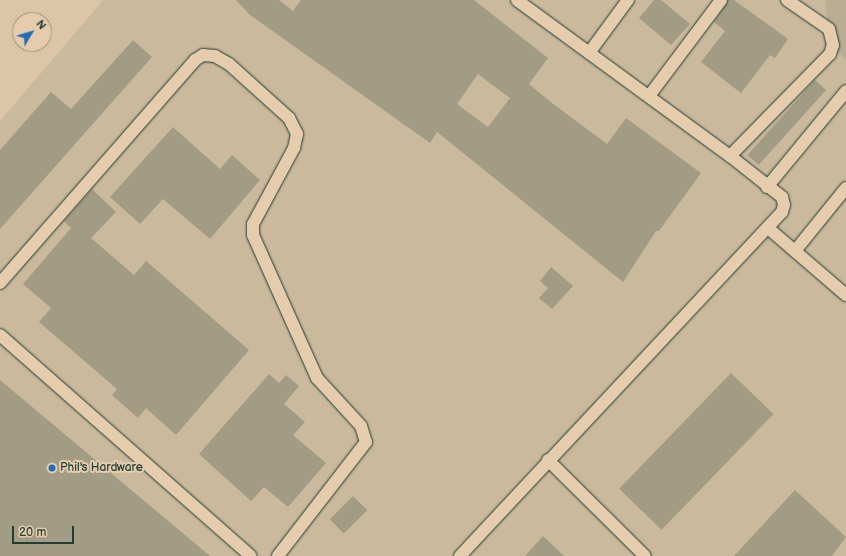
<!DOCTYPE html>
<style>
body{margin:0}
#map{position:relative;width:846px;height:556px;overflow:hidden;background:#ddc6a8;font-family:"Balsamiq Sans",sans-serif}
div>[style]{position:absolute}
.built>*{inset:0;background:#cbb99d}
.green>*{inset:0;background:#baad93}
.building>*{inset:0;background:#a29c84;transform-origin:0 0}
.roads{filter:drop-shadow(0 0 1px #1f3d34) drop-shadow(0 0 1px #1f3d34)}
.service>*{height:12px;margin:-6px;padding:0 6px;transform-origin:6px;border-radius:6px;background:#e5ccad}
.dots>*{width:11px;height:11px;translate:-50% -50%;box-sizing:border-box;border:2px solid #e5ccad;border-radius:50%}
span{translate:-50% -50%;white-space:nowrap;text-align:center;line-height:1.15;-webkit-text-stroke:4px #e5ccad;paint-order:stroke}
.poi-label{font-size:12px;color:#1f3d34}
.left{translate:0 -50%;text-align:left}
.north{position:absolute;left:12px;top:12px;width:40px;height:40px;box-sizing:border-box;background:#e5ccad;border:1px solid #96937d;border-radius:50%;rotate:52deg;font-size:11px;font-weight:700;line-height:16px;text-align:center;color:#1f3d34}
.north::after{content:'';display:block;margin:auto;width:14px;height:18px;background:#1f6fb2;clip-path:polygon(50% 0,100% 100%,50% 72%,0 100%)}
.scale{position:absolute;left:12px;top:526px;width:62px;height:18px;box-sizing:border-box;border:2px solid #1f3d34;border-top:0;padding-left:5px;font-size:12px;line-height:14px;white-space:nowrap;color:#1f3d34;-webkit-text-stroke:3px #e5ccad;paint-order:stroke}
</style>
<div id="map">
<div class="built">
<i style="clip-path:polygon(103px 0,825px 0,829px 44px,846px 60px,846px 556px,0 556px,0 121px)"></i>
</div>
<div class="green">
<i style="clip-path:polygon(825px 0,846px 0,846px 60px,829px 44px)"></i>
</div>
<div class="building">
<i style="clip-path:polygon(evenodd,236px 0,279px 0,293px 11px,301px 0,474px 0,548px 58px,529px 84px,552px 103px,607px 144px,626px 118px,701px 173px,659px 231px,656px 231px,623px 282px,437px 132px,430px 143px,250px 15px,236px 0,478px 74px,510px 98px,488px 127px,457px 104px,478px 74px)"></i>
<i style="clip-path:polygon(654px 0,661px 0,690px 24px,671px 45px,639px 18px)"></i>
<i style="clip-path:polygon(728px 0,734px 0,788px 39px,775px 58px,770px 55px,741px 93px,701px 62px,725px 31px,714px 22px)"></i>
<i style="clip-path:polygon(133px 40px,152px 57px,0 229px,0 150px,51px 92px,71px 109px)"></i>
<i style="left:815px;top:80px;width:15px;height:101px;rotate:42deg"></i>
<i style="clip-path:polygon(173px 127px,220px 169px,232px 155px,260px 180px,210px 239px,163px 199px,140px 224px,110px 197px)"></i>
<i style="clip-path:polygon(92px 189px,116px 212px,91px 238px,134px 275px,146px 261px,249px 350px,176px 435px,146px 408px,138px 418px,112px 395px,117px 389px,39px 322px,51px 308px,23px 284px,71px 228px,64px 221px)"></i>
<i style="clip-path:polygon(551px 267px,573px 286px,552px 309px,539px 298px,548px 288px,540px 281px)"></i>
<i style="left:731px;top:373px;width:59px;height:161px;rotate:44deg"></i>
<i style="clip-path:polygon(269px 374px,279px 383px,286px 375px,299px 386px,284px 404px,305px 422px,293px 435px,326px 463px,288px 507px,264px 487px,251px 501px,199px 454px)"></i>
<i style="clip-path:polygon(0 380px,210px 556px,0 556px)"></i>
<i style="clip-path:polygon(795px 490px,846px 537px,832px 556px,734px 556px)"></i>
<i style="left:353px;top:496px;width:20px;height:33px;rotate:45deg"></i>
<i style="clip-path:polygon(543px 536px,564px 556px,525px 556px)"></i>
</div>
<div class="roads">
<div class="service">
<i style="left:589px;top:53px;width:66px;rotate:-53.7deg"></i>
<i style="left:649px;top:96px;width:120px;rotate:-53.1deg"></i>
<i style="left:730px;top:156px;width:143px;rotate:-45.6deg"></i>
<i style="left:830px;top:54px;width:9px;rotate:-72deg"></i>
<i style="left:833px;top:45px;width:16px;rotate:-104deg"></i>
<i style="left:829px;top:29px;width:51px;rotate:-145.4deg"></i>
<i style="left:767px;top:187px;width:124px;rotate:-50.5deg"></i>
<i style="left:768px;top:228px;width:103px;rotate:40.7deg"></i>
<i style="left:795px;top:251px;width:81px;rotate:-51deg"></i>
<i style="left:0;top:283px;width:296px;rotate:-48.8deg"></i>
<i style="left:195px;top:60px;width:9px;rotate:-32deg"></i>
<i style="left:203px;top:55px;width:12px;rotate:5deg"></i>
<i style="left:215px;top:56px;width:16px;rotate:30deg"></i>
<i style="left:229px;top:64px;width:81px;rotate:42deg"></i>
<i style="left:289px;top:118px;width:18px;rotate:63deg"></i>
<i style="left:297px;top:134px;width:14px;rotate:102deg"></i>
<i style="left:294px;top:148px;width:86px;rotate:118.3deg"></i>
<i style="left:253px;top:224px;width:11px;rotate:90deg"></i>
<i style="left:253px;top:235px;width:157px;rotate:65.9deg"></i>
<i style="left:317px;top:378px;width:65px;rotate:47.5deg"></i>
<i style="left:361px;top:426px;width:17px;rotate:73deg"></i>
<i style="left:366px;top:442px;width:144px;rotate:127.7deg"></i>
<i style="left:0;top:335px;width:334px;rotate:41.4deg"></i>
<i style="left:548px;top:460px;width:136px;rotate:44.7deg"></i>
<i style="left:460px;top:556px;width:471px;rotate:-46.9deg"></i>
<i style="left:782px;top:212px;width:7px;rotate:-74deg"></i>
<i style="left:784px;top:205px;width:8px;rotate:-104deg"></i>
<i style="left:782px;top:197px;width:66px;rotate:-141.7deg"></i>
<i style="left:730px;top:156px;width:264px;rotate:-143.8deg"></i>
</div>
</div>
<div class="dots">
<i style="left:52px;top:468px;background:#1f6fb2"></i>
</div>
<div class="poi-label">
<span class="left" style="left:60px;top:468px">Phil's Hardware</span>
</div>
<div class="north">N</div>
<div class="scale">20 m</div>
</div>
